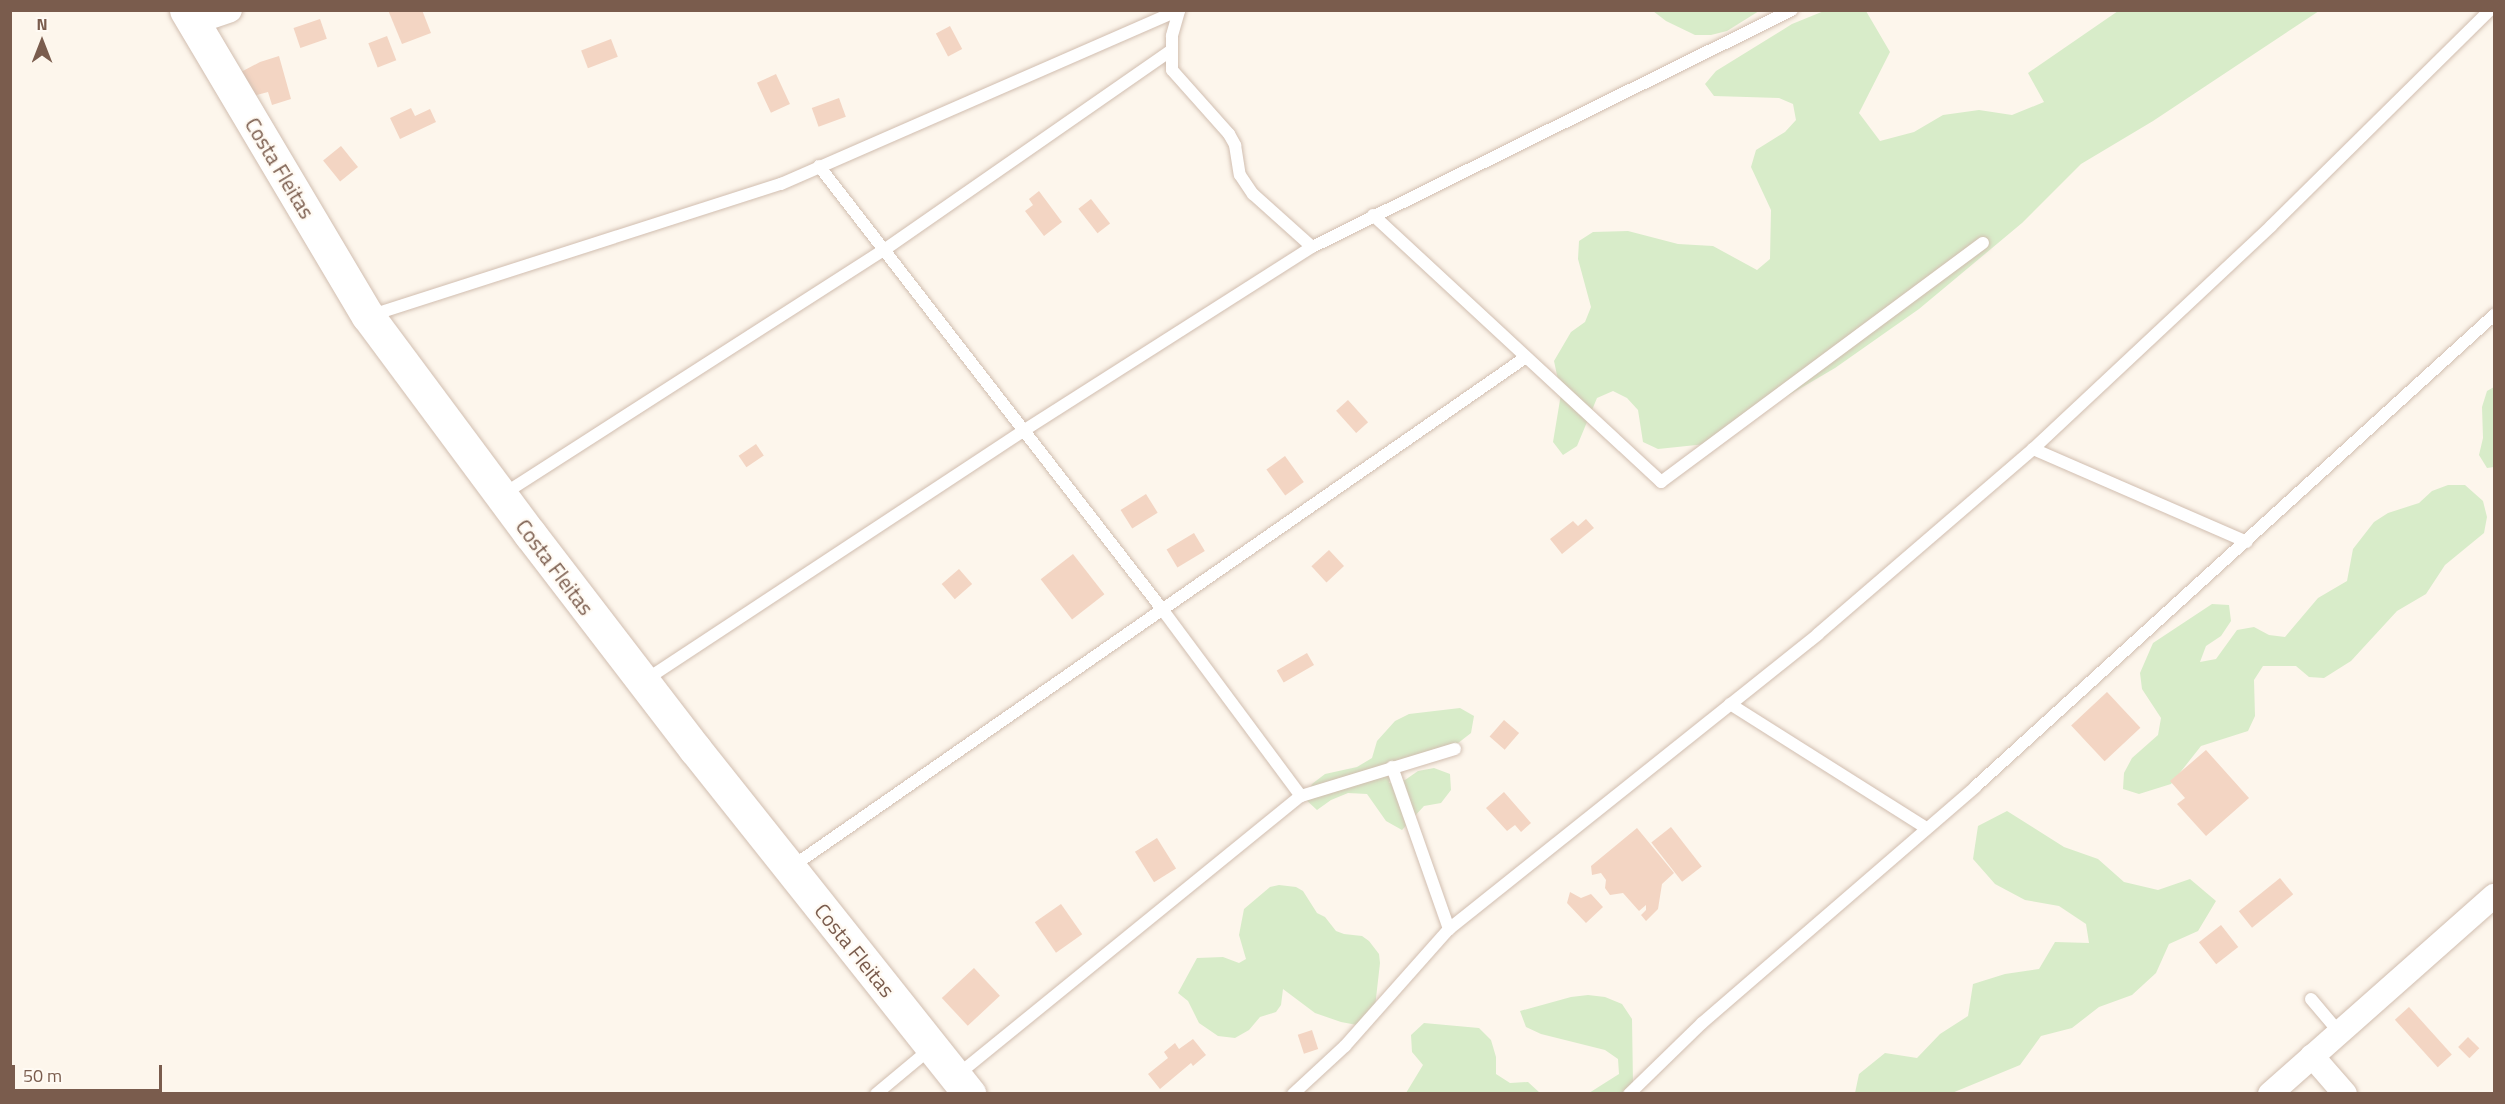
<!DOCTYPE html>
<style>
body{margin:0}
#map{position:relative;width:2505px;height:1104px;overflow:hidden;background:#fdf6ec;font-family:"Titillium Web",sans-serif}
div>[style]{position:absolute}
.green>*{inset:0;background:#d8ecc9}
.building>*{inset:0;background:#f3d5c3;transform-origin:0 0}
.roads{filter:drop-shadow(0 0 2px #d1beb0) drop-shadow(0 0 2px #d1beb0)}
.lane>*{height:12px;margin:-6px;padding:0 6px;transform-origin:6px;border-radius:6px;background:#fff}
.street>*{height:24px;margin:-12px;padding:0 12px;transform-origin:12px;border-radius:12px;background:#fff}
.secondary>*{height:33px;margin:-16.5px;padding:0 16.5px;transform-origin:16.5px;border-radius:16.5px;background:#fff}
span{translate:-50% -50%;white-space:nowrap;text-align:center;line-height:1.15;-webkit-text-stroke:4.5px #fffaf3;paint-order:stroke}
.street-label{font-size:21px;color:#7a5c4d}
.frame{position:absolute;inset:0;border:12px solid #7a5c4d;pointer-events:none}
.north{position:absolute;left:12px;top:12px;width:60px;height:60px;-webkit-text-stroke:4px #fffaf3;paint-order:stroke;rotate:0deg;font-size:16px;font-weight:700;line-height:24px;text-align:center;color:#7a5c4d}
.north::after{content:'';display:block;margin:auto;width:21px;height:27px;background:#7a5c4d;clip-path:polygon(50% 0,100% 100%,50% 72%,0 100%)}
.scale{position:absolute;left:12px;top:1065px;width:150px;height:27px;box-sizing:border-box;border:3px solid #7a5c4d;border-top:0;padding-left:8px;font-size:18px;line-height:21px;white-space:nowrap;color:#7a5c4d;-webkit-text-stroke:4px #fffaf3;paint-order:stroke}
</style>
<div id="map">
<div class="green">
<i style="clip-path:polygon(1653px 11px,1759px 11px,1727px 31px,1711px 35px,1695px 35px,1666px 21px)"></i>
<i style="clip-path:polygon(1824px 11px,1866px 11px,1890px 52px,1859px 113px,1880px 141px,1914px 132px,1943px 115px,1979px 110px,2012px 115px,2044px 102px,2028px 73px,2118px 11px,2319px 11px,2153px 121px,2081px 164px,2022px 223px,1919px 309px,1835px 368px,1706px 444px,1658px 449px,1643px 442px,1638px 410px,1627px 398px,1613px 391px,1597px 398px,1577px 446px,1563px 455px,1553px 442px,1561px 394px,1554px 361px,1571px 332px,1585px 322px,1591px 307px,1578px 259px,1579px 241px,1593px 232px,1628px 231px,1678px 244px,1713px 246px,1757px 270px,1770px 259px,1771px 210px,1751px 167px,1756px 150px,1785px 132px,1796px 120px,1793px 104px,1779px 98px,1714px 96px,1705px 84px,1716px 71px,1792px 24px)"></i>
<i style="clip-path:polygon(2494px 387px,2494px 467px,2487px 468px,2479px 455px,2483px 438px,2482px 407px,2487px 391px)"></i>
<i style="clip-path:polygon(2448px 485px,2465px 485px,2483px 501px,2487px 517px,2484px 533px,2445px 565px,2426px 594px,2397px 611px,2351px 661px,2324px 678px,2309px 677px,2296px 666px,2263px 666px,2254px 680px,2255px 716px,2248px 731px,2201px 746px,2171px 784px,2139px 794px,2123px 789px,2124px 773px,2132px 758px,2158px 735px,2161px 718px,2142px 689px,2140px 673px,2153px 643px,2212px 604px,2229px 605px,2231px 621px,2221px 636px,2206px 646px,2200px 662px,2216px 659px,2237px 630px,2254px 627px,2269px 635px,2285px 637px,2318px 598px,2347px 581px,2353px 549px,2374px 522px,2388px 513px,2419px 503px,2432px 491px)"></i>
<i style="clip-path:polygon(1460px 708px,1474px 716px,1471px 733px,1444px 754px,1395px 767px,1389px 783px,1405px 780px,1418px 771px,1434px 768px,1450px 774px,1451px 790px,1441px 803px,1424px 806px,1402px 830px,1386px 821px,1367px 794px,1348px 793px,1331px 800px,1317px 810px,1304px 798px,1312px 784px,1325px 774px,1357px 767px,1372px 758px,1377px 741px,1395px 721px,1409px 714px)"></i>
<i style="clip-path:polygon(2007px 811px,2064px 847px,2098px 859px,2124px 882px,2158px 890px,2190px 879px,2216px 901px,2198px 931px,2169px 944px,2156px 973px,2132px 995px,2099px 1007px,2072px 1028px,2041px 1036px,2020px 1065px,1952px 1093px,1855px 1093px,1859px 1074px,1885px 1053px,1917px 1058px,1940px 1034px,1968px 1016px,1973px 984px,2005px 974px,2039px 969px,2055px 942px,2089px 943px,2086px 924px,2059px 906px,2025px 900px,1995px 884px,1973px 859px,1978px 826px)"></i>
<i style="clip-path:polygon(1279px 885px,1296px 887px,1303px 891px,1317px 913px,1325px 917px,1336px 931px,1344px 934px,1362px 936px,1369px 941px,1379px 954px,1380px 963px,1375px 1007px,1357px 1025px,1341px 1022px,1315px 1013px,1283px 989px,1281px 1005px,1276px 1012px,1260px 1017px,1249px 1030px,1235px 1038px,1218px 1036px,1199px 1023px,1188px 1001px,1178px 993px,1197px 958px,1223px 957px,1239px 963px,1246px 959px,1239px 935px,1244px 909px,1270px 887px)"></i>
<i style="clip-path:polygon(1588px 995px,1605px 997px,1622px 1004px,1632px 1019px,1633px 1084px,1631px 1093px,1589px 1093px,1619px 1074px,1618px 1059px,1605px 1050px,1541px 1034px,1526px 1027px,1520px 1011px,1571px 997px)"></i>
<i style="clip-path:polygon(1424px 1023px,1479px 1028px,1491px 1040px,1496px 1057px,1496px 1074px,1510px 1083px,1528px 1082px,1540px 1093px,1406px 1093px,1423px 1065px,1412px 1052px,1411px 1035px)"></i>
</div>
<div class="building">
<i style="clip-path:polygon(388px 10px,422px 10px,431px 33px,402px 44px)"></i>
<i style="left:320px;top:19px;width:21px;height:28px;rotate:71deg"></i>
<i style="left:950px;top:26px;width:26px;height:16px;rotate:62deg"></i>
<i style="left:387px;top:36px;width:26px;height:20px;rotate:69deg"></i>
<i style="left:611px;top:39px;width:19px;height:32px;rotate:69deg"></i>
<i style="clip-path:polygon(279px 56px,291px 99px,272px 105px,268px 92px,249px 97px,241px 72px,260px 62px)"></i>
<i style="left:776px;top:74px;width:33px;height:21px;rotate:65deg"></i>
<i style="left:839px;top:98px;width:20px;height:29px;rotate:70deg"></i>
<i style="clip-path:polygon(411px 108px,415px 116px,430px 109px,436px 122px,400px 139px,390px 118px)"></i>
<i style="left:341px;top:146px;width:27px;height:23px;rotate:51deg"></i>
<i style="clip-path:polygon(1039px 191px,1062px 222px,1044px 236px,1025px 211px,1033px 205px,1029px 199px)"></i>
<i style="left:1091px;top:199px;width:31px;height:16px;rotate:52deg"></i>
<i style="left:1348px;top:400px;width:30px;height:16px;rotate:48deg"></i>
<i style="left:756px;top:444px;width:14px;height:21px;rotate:56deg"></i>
<i style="left:1285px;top:456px;width:32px;height:23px;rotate:54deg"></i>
<i style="left:1146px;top:494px;width:22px;height:30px;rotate:58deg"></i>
<i style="clip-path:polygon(1586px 519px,1594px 528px,1562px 554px,1550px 539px,1573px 521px,1578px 526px)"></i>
<i style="left:1194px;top:533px;width:21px;height:32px;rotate:59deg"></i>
<i style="left:1329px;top:550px;width:22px;height:24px;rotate:47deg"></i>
<i style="left:1073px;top:554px;width:51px;height:41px;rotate:52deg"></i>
<i style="left:959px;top:569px;width:20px;height:23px;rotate:49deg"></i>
<i style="left:1307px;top:653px;width:14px;height:35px;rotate:60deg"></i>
<i style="left:2107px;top:692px;width:49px;height:49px;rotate:47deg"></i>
<i style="left:1504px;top:720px;width:20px;height:22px;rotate:41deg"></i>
<i style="clip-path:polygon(2206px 750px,2249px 798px,2206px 836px,2177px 804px,2185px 798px,2170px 781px)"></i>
<i style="clip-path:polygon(1504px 792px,1531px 823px,1521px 832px,1515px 825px,1507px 831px,1486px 808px)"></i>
<i style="left:1671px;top:827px;width:50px;height:25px;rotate:52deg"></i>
<i style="clip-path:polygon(1637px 828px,1674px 873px,1662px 884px,1658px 909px,1646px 921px,1641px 915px,1646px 910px,1646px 905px,1639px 911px,1623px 893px,1610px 895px,1605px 888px,1606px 880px,1601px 873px,1592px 875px,1591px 866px)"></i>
<i style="left:1157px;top:838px;width:36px;height:26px;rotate:58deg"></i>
<i style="left:2280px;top:878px;width:21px;height:53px;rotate:51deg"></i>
<i style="clip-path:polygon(1570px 892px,1581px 898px,1591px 894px,1603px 907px,1586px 923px,1567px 903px)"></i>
<i style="left:1061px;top:904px;width:37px;height:32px;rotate:55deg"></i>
<i style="left:2221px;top:925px;width:28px;height:28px;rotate:52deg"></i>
<i style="left:974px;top:968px;width:38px;height:44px;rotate:47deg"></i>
<i style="left:2409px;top:1007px;width:64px;height:19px;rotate:48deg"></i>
<i style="left:1312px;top:1030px;width:20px;height:15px;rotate:72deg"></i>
<i style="left:2468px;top:1037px;width:16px;height:14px;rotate:45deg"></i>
<i style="clip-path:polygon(1193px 1039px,1206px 1055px,1193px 1066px,1191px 1063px,1160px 1089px,1148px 1074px,1168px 1058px,1164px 1052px,1175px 1043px,1179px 1049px)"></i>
</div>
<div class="roads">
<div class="lane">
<i style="left:1179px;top:11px;width:26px;rotate:106deg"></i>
<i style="left:1172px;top:36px;width:34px;rotate:90deg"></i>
<i style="left:1172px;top:70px;width:86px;rotate:48.3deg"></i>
<i style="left:1229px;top:134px;width:13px;rotate:61deg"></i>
<i style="left:1235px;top:145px;width:30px;rotate:81deg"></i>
<i style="left:1240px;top:175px;width:23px;rotate:56deg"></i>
<i style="left:1253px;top:194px;width:79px;rotate:41.9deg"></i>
<i style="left:819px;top:166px;width:560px;rotate:52.25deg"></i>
<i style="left:1162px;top:609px;width:233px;rotate:53.4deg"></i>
<i style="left:1373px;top:215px;width:393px;rotate:42.8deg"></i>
<i style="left:1661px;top:482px;width:401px;rotate:-36.6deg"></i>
<i style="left:369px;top:316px;width:433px;rotate:-17.8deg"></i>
<i style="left:781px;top:184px;width:435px;rotate:-23.6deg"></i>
<i style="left:2033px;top:449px;width:233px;rotate:23.5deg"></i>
<i style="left:502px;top:495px;width:454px;rotate:-32.7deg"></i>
<i style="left:884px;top:250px;width:348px;rotate:-34.8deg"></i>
<i style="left:644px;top:681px;width:454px;rotate:-33.4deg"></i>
<i style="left:1023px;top:431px;width:343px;rotate:-32.5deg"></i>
<i style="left:1312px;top:247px;width:535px;rotate:-26.28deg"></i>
<i style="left:1730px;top:704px;width:232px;rotate:32.3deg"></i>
<i style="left:1392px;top:767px;width:172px;rotate:70.6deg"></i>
<i style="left:790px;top:868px;width:896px;rotate:-34.77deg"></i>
<i style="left:2311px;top:999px;width:43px;rotate:49.7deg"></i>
<i style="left:956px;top:1076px;width:444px;rotate:-39.1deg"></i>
<i style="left:1301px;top:796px;width:161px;rotate:-17deg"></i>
<i style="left:876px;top:1094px;width:70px;rotate:-39.8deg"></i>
<i style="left:1293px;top:1094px;width:71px;rotate:-42.7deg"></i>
<i style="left:1345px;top:1046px;width:157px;rotate:-48.4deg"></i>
<i style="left:1449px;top:929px;width:472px;rotate:-38.6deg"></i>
<i style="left:1818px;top:634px;width:284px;rotate:-40.7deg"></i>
<i style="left:2033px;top:449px;width:326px;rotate:-43.1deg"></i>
<i style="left:2271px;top:226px;width:308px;rotate:-44.6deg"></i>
<i style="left:1629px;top:1094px;width:102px;rotate:-44.2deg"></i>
<i style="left:1702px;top:1023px;width:361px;rotate:-40.8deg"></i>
<i style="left:1975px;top:787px;width:702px;rotate:-42.28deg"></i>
</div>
<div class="street">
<i style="left:193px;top:23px;width:39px;rotate:-19deg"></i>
<i style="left:2312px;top:1056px;width:50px;rotate:49deg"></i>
<i style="left:2270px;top:1094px;width:299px;rotate:-41.5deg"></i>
</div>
<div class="secondary">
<i style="left:186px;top:10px;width:356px;rotate:59.3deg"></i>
<i style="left:368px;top:316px;width:272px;rotate:53.4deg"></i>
<i style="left:530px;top:534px;width:271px;rotate:52.5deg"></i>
<i style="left:695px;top:749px;width:441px;rotate:51.5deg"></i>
</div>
</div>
<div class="street-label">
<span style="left:280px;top:168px;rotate:59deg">Costa Fleitas</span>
<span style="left:555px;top:567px;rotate:53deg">Costa Fleitas</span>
<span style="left:855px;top:950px;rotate:51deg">Costa Fleitas</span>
</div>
<div class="frame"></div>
<div class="north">N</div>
<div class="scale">50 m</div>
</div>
